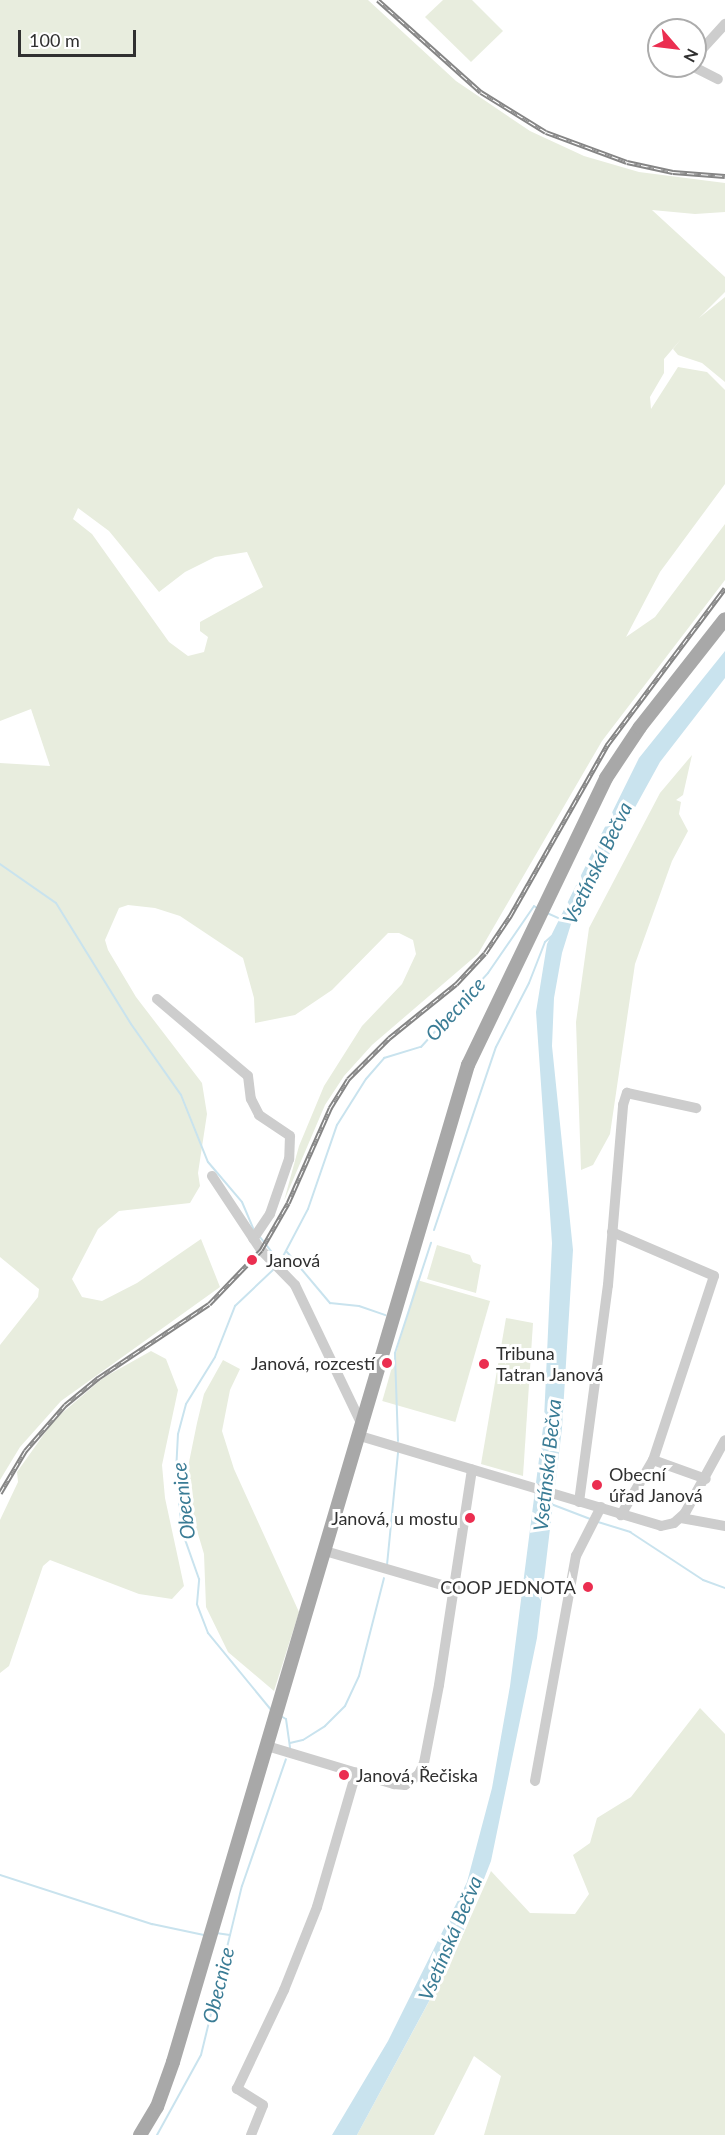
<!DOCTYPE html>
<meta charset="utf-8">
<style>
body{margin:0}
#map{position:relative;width:725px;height:2135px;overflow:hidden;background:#fff;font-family:Lato,sans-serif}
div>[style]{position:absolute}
.green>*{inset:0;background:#e8edde;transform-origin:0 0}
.water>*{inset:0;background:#c9e3ee}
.stream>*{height:2px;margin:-1px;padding:0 1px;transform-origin:1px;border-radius:1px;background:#c9e3ee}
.minor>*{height:10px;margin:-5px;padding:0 5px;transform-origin:5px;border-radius:5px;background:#cdcdcd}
.major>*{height:14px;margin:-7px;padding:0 7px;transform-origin:7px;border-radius:7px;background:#a8a8a8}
.rail>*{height:4.5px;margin-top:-2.25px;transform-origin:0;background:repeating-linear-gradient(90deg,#fff 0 7px,#858585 0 14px);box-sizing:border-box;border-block:2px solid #858585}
.dots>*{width:16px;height:16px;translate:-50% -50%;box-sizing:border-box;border:3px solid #fff;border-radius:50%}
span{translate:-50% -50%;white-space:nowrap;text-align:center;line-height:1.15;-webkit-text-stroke:6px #fff;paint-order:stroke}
.poi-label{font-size:18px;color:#303030}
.left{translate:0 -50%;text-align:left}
.right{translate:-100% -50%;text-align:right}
.water-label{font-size:20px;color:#3a7c95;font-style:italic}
.north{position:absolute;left:647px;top:18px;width:60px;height:60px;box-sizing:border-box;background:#fff;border:2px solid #acacac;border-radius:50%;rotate:118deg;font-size:16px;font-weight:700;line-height:24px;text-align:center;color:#303030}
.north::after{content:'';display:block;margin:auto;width:21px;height:27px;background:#eb2e50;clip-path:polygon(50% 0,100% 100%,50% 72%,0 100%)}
.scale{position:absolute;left:18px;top:30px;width:118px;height:27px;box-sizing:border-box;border:3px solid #303030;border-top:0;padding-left:8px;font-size:18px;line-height:21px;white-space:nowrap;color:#303030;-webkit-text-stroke:4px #fff;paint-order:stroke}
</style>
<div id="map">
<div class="green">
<i style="clip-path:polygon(evenodd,0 0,368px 0,456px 81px,530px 131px,584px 156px,639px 172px,725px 183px,725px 212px,695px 214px,652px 210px,725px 277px,725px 292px,699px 318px,725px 297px,725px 382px,702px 363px,678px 355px,673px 349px,682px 338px,664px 359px,664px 373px,650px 397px,651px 409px,678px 367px,707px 372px,725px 390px,725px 484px,660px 572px,626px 637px,655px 617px,725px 524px,725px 580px,602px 741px,478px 954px,372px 1045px,344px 1076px,325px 1105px,284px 1201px,299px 1146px,324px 1086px,362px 1026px,402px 984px,416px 954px,413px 940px,399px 933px,388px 933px,332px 990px,295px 1015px,255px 1023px,254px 998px,243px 958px,180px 916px,155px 908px,128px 905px,119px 908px,105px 940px,108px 950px,136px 997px,202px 1083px,207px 1114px,198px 1173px,200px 1186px,190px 1203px,119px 1211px,98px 1229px,72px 1279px,82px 1297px,102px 1301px,137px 1283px,201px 1239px,220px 1287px,61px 1401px,20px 1447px,0 1480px,0 1345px,38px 1297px,39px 1289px,0 1257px,0 763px,50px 766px,31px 709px,0 721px,0 0,78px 508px,109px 531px,159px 592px,185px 572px,215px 557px,247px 552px,263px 587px,200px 622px,200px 631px,208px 637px,204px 652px,188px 656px,169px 642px,92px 534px,73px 519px,78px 508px)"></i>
<i style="clip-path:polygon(443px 0,472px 0,503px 31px,471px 62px,425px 17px)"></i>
<i style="clip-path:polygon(692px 755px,683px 795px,676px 800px,681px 802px,679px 814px,688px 831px,672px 861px,635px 964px,610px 1134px,593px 1165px,581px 1170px,576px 1022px,589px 928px,660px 793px)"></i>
<i style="clip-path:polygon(437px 1245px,470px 1255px,473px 1262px,481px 1265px,476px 1293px,427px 1279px)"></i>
<i style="left:417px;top:1280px;width:76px;height:126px;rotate:16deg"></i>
<i style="clip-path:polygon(506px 1318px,533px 1323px,523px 1476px,481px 1464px)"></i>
<i style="clip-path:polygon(151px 1351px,166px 1359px,178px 1390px,162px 1465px,165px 1498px,184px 1586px,172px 1599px,139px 1594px,50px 1560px,43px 1566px,9px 1666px,0 1673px,0 1520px,18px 1482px,17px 1472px,54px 1420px,103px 1378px)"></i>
<i style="clip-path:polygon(223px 1360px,240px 1369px,230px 1390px,222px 1431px,234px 1469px,299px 1612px,274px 1691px,228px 1652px,206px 1607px,204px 1554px,190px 1507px,187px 1472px,197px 1423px,204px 1394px)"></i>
<i style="clip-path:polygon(700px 1708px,725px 1734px,725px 2135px,484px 2135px,501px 2076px,474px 2056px,434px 2135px,357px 2135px,453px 1957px,491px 1871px,530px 1913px,575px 1914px,589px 1894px,573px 1855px,590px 1843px,597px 1818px,631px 1797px)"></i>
</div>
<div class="water">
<i style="clip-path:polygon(725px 651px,725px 678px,660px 762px,571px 924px,562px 953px,554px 998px,552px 1046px,573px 1250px,562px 1428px,537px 1638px,491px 1861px,455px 1953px,357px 2135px,332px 2135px,388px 2041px,467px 1882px,492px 1788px,510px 1686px,544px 1420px,552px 1243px,536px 1012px,547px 944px,639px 758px)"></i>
</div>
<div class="stream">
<i style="left:0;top:864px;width:68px;rotate:34.9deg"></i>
<i style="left:56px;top:903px;width:142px;rotate:58.2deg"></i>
<i style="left:131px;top:1024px;width:87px;rotate:54.8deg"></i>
<i style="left:181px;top:1095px;width:72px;rotate:68.1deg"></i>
<i style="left:208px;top:1162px;width:52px;rotate:49.6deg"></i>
<i style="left:242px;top:1202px;width:30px;rotate:67deg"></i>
<i style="left:547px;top:913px;width:12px;rotate:24deg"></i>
<i style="left:434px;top:1230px;width:193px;rotate:-71.3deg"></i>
<i style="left:496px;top:1047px;width:72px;rotate:-62.7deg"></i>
<i style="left:529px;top:983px;width:44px;rotate:-68.7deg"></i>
<i style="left:545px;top:942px;width:9px;rotate:-41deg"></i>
<i style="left:260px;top:1237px;width:31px;rotate:52deg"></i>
<i style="left:287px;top:1252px;width:67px;rotate:49.9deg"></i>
<i style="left:330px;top:1303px;width:29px;rotate:6deg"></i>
<i style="left:359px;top:1306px;width:28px;rotate:19deg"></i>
<i style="left:279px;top:1264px;width:62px;rotate:-62.2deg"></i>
<i style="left:308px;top:1209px;width:89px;rotate:-71deg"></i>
<i style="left:337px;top:1125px;width:54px;rotate:-57.8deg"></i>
<i style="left:366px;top:1079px;width:28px;rotate:-49deg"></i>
<i style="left:384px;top:1058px;width:39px;rotate:-17deg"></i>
<i style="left:421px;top:1047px;width:100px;rotate:-47.8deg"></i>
<i style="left:488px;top:973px;width:81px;rotate:-55.5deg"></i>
<i style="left:534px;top:906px;width:4px;rotate:34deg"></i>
<i style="left:398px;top:1441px;width:88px;rotate:-92deg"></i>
<i style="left:395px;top:1353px;width:116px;rotate:-71.9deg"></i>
<i style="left:551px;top:1504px;width:42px;rotate:21deg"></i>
<i style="left:598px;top:1522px;width:34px;rotate:17deg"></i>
<i style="left:630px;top:1532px;width:87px;rotate:33.3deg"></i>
<i style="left:703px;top:1580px;width:23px;rotate:20deg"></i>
<i style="left:387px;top:1565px;width:114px;rotate:-84.4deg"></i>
<i style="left:272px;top:1711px;width:101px;rotate:-129.4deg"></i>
<i style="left:208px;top:1633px;width:31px;rotate:-111deg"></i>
<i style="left:197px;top:1604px;width:25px;rotate:-85deg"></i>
<i style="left:199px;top:1579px;width:51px;rotate:-109.5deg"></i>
<i style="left:182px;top:1531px;width:59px;rotate:-95.8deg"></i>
<i style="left:176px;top:1472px;width:38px;rotate:-87deg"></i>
<i style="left:178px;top:1434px;width:31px;rotate:-75deg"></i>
<i style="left:186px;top:1404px;width:55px;rotate:-58.3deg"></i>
<i style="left:215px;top:1357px;width:55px;rotate:-68.6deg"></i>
<i style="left:235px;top:1306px;width:55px;rotate:-43.5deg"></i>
<i style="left:279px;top:1715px;width:8px;rotate:30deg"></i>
<i style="left:286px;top:1719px;width:29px;rotate:82deg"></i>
<i style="left:290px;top:1743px;width:13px;rotate:-13deg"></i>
<i style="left:303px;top:1740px;width:26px;rotate:-32deg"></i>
<i style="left:325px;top:1726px;width:28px;rotate:-45deg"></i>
<i style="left:345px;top:1706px;width:33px;rotate:-65deg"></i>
<i style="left:359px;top:1676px;width:101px;rotate:-75.7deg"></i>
<i style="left:0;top:1875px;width:160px;rotate:17.9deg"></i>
<i style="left:152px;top:1924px;width:53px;rotate:11.9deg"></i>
<i style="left:216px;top:1933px;width:14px;rotate:8deg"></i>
<i style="left:157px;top:2135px;width:91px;rotate:-61.2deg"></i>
<i style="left:201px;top:2055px;width:174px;rotate:-76.4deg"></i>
<i style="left:242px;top:1886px;width:134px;rotate:-70.9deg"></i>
</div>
<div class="minor">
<i style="left:653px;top:46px;width:7px;rotate:27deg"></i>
<i style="left:695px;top:57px;width:45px;rotate:-47.7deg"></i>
<i style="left:692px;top:66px;width:29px;rotate:27deg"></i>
<i style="left:157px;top:999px;width:119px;rotate:40.2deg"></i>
<i style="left:248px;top:1076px;width:23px;rotate:83deg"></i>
<i style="left:251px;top:1099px;width:18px;rotate:63deg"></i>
<i style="left:259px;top:1115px;width:37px;rotate:34deg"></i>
<i style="left:290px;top:1136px;width:23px;rotate:92deg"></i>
<i style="left:289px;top:1159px;width:58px;rotate:109.1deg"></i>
<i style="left:270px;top:1214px;width:30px;rotate:124deg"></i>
<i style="left:212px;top:1176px;width:89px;rotate:56.5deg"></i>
<i style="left:261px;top:1250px;width:49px;rotate:45.8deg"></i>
<i style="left:295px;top:1285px;width:157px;rotate:64.4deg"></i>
<i style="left:612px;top:1232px;width:111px;rotate:23.3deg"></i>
<i style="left:714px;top:1276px;width:194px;rotate:108.3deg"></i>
<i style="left:653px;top:1460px;width:64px;rotate:120.2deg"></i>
<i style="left:360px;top:1436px;width:314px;rotate:16.6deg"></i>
<i style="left:661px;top:1526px;width:13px;rotate:-13deg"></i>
<i style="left:674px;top:1523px;width:15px;rotate:-42deg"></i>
<i style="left:685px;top:1513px;width:83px;rotate:-61.3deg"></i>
<i style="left:653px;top:1460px;width:56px;rotate:19.7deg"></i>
<i style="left:579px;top:1502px;width:219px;rotate:-82.4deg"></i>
<i style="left:608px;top:1285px;width:181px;rotate:-85.2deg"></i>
<i style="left:623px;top:1105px;width:13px;rotate:-72deg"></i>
<i style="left:627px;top:1093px;width:71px;rotate:12.3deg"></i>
<i style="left:681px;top:1518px;width:45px;rotate:10.3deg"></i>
<i style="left:325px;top:1551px;width:136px;rotate:16.2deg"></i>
<i style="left:267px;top:1746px;width:133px;rotate:16.7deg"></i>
<i style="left:394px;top:1784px;width:11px;rotate:5deg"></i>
<i style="left:405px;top:1785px;width:18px;rotate:-38deg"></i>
<i style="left:419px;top:1774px;width:12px;rotate:-66deg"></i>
<i style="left:424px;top:1763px;width:79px;rotate:-79.1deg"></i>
<i style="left:439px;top:1685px;width:218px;rotate:-81.3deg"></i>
<i style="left:535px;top:1781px;width:229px;rotate:-79.7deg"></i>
<i style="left:576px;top:1556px;width:55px;rotate:-63deg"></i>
<i style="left:251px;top:2135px;width:32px;rotate:-68deg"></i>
<i style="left:263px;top:2105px;width:31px;rotate:-148deg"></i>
<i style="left:237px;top:2089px;width:110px;rotate:-64.6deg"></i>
<i style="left:284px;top:1990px;width:89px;rotate:-68.3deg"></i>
<i style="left:317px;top:1907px;width:140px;rotate:-73.8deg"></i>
</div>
<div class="major">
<i style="left:140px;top:2135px;width:33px;rotate:-59deg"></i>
<i style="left:157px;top:2107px;width:48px;rotate:-70.4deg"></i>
<i style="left:173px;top:2062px;width:1040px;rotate:-73.52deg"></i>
<i style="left:468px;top:1065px;width:318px;rotate:-64.3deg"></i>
<i style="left:606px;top:778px;width:61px;rotate:-56.3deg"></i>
<i style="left:640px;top:727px;width:137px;rotate:-51.8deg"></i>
</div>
<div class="rail">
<i style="left:378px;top:0;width:138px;rotate:41.8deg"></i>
<i style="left:481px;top:92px;width:76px;rotate:31.6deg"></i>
<i style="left:546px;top:132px;width:86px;rotate:20.3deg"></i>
<i style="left:627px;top:162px;width:47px;rotate:12.3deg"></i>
<i style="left:673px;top:172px;width:52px;rotate:4.4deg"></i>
<i style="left:0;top:1493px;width:49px;rotate:-59.2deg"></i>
<i style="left:25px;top:1451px;width:61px;rotate:-49deg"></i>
<i style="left:65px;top:1405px;width:43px;rotate:-39.3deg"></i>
<i style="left:98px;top:1378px;width:133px;rotate:-33.7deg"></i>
<i style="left:209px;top:1304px;width:75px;rotate:-46.1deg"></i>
<i style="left:261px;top:1250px;width:54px;rotate:-60.1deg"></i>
<i style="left:288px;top:1203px;width:104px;rotate:-66.1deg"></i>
<i style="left:330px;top:1108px;width:34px;rotate:-58deg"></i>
<i style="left:348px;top:1079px;width:58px;rotate:-45deg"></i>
<i style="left:389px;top:1038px;width:86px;rotate:-38.9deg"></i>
<i style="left:456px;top:984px;width:42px;rotate:-46.9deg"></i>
<i style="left:485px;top:953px;width:45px;rotate:-56deg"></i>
<i style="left:510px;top:916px;width:197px;rotate:-60.4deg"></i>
<i style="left:607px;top:745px;width:196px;rotate:-53.1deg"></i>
</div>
<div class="dots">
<i style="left:252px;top:1260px;background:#eb2e50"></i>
<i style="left:387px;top:1363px;background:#eb2e50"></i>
<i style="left:484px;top:1364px;background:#eb2e50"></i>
<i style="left:597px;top:1485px;background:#eb2e50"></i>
<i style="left:470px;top:1518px;background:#eb2e50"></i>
<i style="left:588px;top:1587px;background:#eb2e50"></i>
<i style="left:344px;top:1775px;background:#eb2e50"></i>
</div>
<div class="poi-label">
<span class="left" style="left:266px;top:1260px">Janová</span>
<span class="left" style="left:496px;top:1364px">Tribuna<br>Tatran Janová</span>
<span class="right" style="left:375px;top:1363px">Janová, rozcestí</span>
<span class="left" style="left:609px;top:1485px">Obecní<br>úřad Janová</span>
<span class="right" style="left:458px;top:1518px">Janová, u mostu</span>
<span class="right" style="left:576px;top:1587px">COOP JEDNOTA</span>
<span class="left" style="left:356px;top:1775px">Janová, Řečiska</span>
</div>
<div class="water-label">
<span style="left:597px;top:863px;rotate:-64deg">Vsetínská Bečva</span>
<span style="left:455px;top:1009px;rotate:-48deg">Obecnice</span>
<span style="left:547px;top:1465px;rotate:-84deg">Vsetínská Bečva</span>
<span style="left:183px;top:1501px;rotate:-97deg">Obecnice</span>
<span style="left:450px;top:1938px;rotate:-67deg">Vsetínská Bečva</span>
<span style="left:218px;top:1985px;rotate:-76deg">Obecnice</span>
</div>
<div class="north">N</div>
<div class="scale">100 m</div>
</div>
